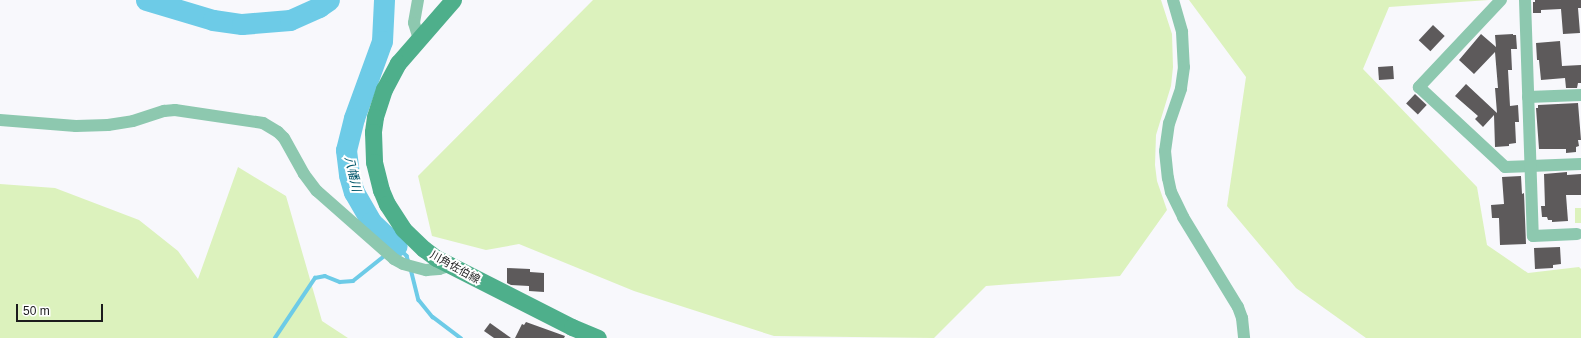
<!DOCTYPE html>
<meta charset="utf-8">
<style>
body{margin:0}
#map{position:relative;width:1581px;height:338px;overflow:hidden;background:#f8f8fc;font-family:Arial,"Noto Sans JP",sans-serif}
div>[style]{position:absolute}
.green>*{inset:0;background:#dcf2bd;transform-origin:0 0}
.stream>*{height:3.5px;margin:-1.75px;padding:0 1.75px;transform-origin:1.75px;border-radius:1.75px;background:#6dcbe7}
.river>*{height:21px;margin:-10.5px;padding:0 10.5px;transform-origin:10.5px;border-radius:10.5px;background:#6dcbe7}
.building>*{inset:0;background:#5d5a5b;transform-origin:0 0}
.minor>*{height:12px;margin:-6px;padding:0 6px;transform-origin:6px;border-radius:6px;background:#8dc8af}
.secondary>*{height:17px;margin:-8.5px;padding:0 8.5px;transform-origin:8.5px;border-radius:8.5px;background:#4eaf8b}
span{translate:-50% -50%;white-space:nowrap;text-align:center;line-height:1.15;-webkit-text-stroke:4px #fff;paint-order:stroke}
.street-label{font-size:11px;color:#1c1c1d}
.water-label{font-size:12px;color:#00566a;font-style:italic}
.scale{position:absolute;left:16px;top:304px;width:87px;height:18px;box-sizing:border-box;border:2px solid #1c1c1d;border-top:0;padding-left:5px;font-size:12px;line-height:14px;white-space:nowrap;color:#1c1c1d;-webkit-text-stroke:3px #fff;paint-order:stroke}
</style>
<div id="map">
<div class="green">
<i style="clip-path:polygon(593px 0,1161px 0,1172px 34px,1173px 67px,1171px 86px,1156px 135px,1155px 165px,1157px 181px,1167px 210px,1120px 276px,986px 286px,934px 338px,774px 336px,634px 291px,519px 244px,486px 250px,432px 236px,418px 176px)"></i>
<i style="clip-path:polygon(1189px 0,1489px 0,1389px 7px,1363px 69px,1477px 187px,1487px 245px,1528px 273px,1579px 267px,1581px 269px,1581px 338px,1366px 338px,1296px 288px,1227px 206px,1246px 77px)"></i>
<i style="clip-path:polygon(238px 167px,286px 196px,322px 321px,348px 338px,0 338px,0 184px,55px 188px,139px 220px,178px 251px,198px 279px)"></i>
<i style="left:1575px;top:208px;width:6px;height:15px"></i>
</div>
<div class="stream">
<i style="left:411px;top:269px;width:32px;rotate:76deg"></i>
<i style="left:419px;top:300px;width:22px;rotate:51deg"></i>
<i style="left:433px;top:317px;width:35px;rotate:37deg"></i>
<i style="left:275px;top:338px;width:72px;rotate:-56.3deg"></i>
<i style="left:315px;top:278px;width:10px;rotate:-11deg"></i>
<i style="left:325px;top:276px;width:16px;rotate:22deg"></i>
<i style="left:340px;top:282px;width:13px;rotate:-4deg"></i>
<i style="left:353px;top:281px;width:56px;rotate:-38.5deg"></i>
<i style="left:397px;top:246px;width:14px;rotate:45deg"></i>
<i style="left:407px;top:256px;width:7px;rotate:74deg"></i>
</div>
<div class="river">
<i style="left:146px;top:0;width:70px;rotate:16.6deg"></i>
<i style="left:213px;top:20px;width:29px;rotate:8deg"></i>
<i style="left:242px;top:24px;width:48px;rotate:-4.8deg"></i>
<i style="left:290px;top:20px;width:32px;rotate:-24deg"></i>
<i style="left:319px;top:7px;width:12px;rotate:-35deg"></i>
<i style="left:384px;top:0;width:41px;rotate:92.8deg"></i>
<i style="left:382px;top:41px;width:82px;rotate:110deg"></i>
<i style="left:354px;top:118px;width:33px;rotate:104deg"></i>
<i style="left:346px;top:150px;width:25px;rotate:83deg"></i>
<i style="left:349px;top:175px;width:18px;rotate:74deg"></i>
<i style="left:354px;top:192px;width:34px;rotate:60deg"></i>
<i style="left:371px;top:222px;width:35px;rotate:43deg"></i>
</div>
<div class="building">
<i style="clip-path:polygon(1535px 0,1581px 0,1581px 8px,1578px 8px,1580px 33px,1563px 34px,1561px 9px,1541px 10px,1541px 13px,1533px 13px,1533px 2px,1535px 2px)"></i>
<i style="left:1433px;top:25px;width:16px;height:21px;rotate:43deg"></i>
<i style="clip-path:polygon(1481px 34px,1496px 47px,1495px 35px,1513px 34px,1513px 35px,1516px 35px,1517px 49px,1511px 49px,1512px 70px,1508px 70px,1510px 106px,1518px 105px,1519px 122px,1515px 122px,1516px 143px,1509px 144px,1509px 146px,1495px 147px,1494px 115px,1483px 127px,1475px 119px,1478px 116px,1455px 96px,1466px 84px,1497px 113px,1495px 88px,1498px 88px,1495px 52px,1474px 74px,1459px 60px)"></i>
<i style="clip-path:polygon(1560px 41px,1562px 66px,1581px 65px,1581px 83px,1578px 83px,1577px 88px,1566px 88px,1565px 78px,1541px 80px,1539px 60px,1537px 60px,1536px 43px)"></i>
<i style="left:1393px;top:66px;width:13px;height:15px;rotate:86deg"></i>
<i style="left:1415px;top:94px;width:16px;height:13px;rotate:43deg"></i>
<i style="clip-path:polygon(1578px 103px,1581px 140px,1578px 140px,1579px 146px,1576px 147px,1576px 152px,1566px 153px,1566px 149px,1539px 149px,1536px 108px,1538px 108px,1538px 105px)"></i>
<i style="clip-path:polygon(1567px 172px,1567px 175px,1581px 174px,1581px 195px,1566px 195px,1568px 221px,1552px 222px,1552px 220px,1548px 220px,1547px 217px,1542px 217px,1541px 206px,1545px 206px,1544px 174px)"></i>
<i style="clip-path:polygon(1521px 176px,1522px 194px,1524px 193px,1526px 244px,1500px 245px,1499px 218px,1492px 218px,1491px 205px,1504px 204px,1502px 177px)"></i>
<i style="clip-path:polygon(1560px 247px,1561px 264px,1553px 265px,1553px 268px,1535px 269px,1534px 248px)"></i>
<i style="clip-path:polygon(507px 268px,530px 269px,530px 272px,544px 273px,544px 292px,529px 291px,529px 286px,511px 285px,507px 283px)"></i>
<i style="clip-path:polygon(526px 322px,565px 336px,564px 338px,515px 338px,522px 324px,524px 325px)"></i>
<i style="clip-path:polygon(490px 323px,511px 338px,494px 338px,484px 331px)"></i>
</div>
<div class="minor">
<i style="left:418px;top:0;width:23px;rotate:100deg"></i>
<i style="left:414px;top:23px;width:17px;rotate:73deg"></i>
<i style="left:1173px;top:0;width:33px;rotate:74deg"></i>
<i style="left:1182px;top:32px;width:35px;rotate:87deg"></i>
<i style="left:1184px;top:67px;width:22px;rotate:98deg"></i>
<i style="left:1181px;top:89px;width:36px;rotate:109deg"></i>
<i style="left:1169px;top:123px;width:28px;rotate:98deg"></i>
<i style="left:1165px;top:151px;width:27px;rotate:84deg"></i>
<i style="left:1168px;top:178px;width:14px;rotate:78deg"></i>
<i style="left:1171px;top:192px;width:28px;rotate:64deg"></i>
<i style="left:1183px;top:217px;width:105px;rotate:58.6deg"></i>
<i style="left:1238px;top:307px;width:12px;rotate:70deg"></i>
<i style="left:1242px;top:318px;width:20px;rotate:84deg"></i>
<i style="left:1501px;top:0;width:120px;rotate:133.3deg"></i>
<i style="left:1419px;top:87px;width:117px;rotate:42.9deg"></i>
<i style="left:1505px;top:167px;width:76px;rotate:-2.3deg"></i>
<i style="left:1525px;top:0;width:236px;rotate:88.1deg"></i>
<i style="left:1533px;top:236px;width:44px;rotate:-2.6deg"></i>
<i style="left:1528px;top:97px;width:53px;rotate:-2.2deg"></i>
<i style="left:0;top:120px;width:76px;rotate:4.5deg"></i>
<i style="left:76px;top:126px;width:32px;rotate:-2deg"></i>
<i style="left:108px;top:125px;width:25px;rotate:-9deg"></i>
<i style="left:133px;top:121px;width:33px;rotate:-18deg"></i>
<i style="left:164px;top:111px;width:11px;rotate:-5deg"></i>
<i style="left:175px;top:110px;width:89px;rotate:8.4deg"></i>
<i style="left:263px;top:123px;width:17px;rotate:31deg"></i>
<i style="left:278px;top:132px;width:8px;rotate:45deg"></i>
<i style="left:284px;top:138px;width:41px;rotate:60.9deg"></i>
<i style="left:304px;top:174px;width:21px;rotate:53deg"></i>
<i style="left:317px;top:191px;width:103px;rotate:41.4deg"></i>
<i style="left:394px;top:259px;width:10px;rotate:29deg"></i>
<i style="left:403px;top:264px;width:24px;rotate:15deg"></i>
<i style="left:426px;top:270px;width:13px;rotate:-4deg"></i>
<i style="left:439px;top:269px;width:10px;rotate:-17deg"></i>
</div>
<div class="secondary">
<i style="left:453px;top:0;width:84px;rotate:131.1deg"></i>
<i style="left:398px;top:63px;width:30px;rotate:118deg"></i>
<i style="left:384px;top:89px;width:29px;rotate:108deg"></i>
<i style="left:375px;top:117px;width:15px;rotate:98deg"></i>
<i style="left:373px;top:132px;width:30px;rotate:88deg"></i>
<i style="left:374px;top:162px;width:29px;rotate:76deg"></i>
<i style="left:381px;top:190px;width:15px;rotate:67deg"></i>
<i style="left:387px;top:204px;width:30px;rotate:57deg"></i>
<i style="left:403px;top:229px;width:29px;rotate:44deg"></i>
<i style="left:424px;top:249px;width:15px;rotate:37deg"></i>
<i style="left:436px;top:258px;width:153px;rotate:26.9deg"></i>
<i style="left:572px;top:327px;width:28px;rotate:23deg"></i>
</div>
<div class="street-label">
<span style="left:455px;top:267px;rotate:29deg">川角佐伯線</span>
</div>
<div class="water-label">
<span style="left:352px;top:174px;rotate:77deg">八幡川</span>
</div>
<div class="scale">50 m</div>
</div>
